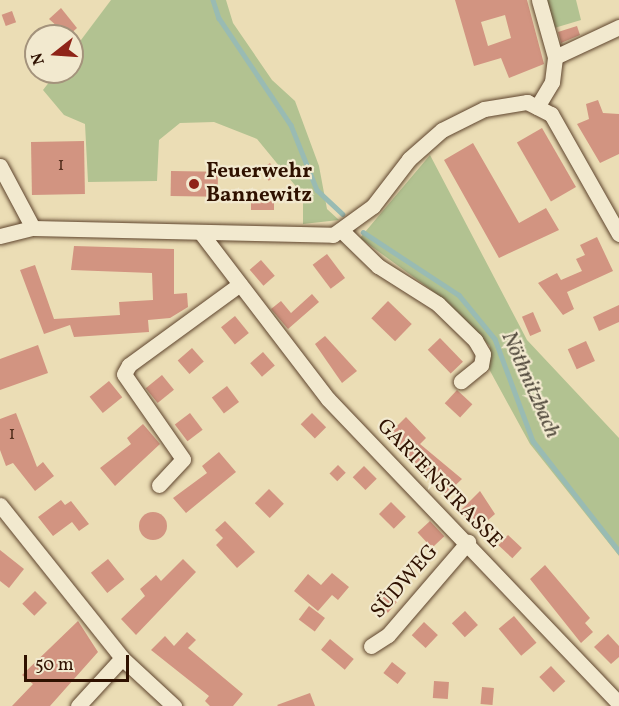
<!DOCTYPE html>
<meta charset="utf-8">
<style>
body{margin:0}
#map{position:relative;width:619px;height:706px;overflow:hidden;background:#ebddb5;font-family:Vollkorn,serif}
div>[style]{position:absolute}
.green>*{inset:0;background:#b2c291}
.stream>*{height:4.5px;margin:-2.25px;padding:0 2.25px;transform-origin:2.25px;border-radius:2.25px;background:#99bbb3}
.building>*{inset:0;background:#d29481;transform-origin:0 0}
.round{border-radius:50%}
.roads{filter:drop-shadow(0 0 2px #5e442d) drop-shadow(0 0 2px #5e442d)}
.minor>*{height:15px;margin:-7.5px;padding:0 7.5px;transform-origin:7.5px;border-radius:7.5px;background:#f2e9cf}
.dots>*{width:16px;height:16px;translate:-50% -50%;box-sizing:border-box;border:3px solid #f2e9cf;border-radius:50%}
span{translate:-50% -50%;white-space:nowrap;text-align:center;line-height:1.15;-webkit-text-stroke:4.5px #f2e9cf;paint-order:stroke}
.number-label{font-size:18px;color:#583220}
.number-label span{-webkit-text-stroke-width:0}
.poi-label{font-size:21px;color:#2f1100;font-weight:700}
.left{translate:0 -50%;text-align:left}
.street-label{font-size:21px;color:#2f1100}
.water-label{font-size:22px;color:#544c3f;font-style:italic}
.north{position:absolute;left:24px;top:24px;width:60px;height:60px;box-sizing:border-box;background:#f2e9cf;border:2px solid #a4937c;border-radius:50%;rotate:253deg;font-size:16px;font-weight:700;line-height:24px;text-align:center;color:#2f1100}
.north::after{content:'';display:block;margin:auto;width:21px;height:27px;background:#8f2418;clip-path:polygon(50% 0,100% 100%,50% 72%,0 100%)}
.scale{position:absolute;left:24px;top:655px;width:105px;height:27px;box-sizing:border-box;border:3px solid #2f1100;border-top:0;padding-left:8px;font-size:18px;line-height:21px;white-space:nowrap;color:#2f1100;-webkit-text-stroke:4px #f2e9cf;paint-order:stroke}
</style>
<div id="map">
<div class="green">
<i style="clip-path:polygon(111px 0,226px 0,233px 23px,272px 80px,295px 101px,319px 166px,327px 209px,339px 220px,303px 224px,303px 195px,257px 139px,214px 122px,180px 123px,159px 140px,157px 181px,88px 182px,85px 124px,64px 115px,43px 90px,57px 72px,72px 72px,72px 52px)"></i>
<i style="clip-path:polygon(543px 0,576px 0,581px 20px,551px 29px)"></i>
<i style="clip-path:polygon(430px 155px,527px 340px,619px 438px,619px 556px,530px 444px,489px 369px,490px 346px,434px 292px,360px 238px)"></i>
</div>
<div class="stream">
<i style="left:213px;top:0;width:19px;rotate:72deg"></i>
<i style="left:219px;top:18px;width:129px;rotate:56.1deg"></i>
<i style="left:291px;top:125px;width:70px;rotate:68.2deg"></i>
<i style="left:317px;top:190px;width:35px;rotate:43deg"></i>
<i style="left:363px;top:232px;width:115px;rotate:33.3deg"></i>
<i style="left:459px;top:295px;width:57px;rotate:50.7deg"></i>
<i style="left:495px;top:339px;width:109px;rotate:69.6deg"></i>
<i style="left:533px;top:441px;width:140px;rotate:52deg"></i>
</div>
<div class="building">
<i style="clip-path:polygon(evenodd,455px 0,527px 0,544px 64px,509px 78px,501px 58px,474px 66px,455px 0,505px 15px,511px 38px,488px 46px,481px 22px,505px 15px)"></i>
<i style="clip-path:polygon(61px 8px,77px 28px,68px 36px,49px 19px)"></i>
<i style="left:12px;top:11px;width:12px;height:11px;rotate:70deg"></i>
<i style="clip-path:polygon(577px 26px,580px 35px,561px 43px,558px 32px)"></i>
<i style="clip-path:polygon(598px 100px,603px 113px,619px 114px,619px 154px,600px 163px,577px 124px,589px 119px,586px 104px)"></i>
<i style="left:542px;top:128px;width:68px;height:29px;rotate:60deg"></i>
<i style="left:84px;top:141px;width:53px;height:53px;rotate:89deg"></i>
<i style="clip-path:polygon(473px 143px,519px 223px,546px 208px,559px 230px,499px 258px,444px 160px)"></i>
<i style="left:270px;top:163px;width:14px;height:11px;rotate:56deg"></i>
<i style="left:171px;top:171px;width:47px;height:25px;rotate:1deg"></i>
<i style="left:251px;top:195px;width:23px;height:15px"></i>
<i style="clip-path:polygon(597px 237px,613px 271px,567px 292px,574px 309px,563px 315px,538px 283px,557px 273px,561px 280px,582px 271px,576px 259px,585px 255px,580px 245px)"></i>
<i style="clip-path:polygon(74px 246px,174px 249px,174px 294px,187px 293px,188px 307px,170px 318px,148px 320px,149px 332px,74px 337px,70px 325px,44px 334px,20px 270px,35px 265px,54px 319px,120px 315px,119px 302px,153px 300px,152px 273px,71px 270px)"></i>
<i style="left:327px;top:254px;width:30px;height:18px;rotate:53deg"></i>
<i style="left:261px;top:260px;width:21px;height:15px;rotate:49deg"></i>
<i style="clip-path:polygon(312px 294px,319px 302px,288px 329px,271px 309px,281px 301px,291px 313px)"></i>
<i style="left:388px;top:301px;width:33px;height:24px;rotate:44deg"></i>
<i style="clip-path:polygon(619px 305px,619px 322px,599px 331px,593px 317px)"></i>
<i style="left:533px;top:312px;width:21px;height:12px;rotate:67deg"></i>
<i style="left:235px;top:316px;width:22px;height:18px;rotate:51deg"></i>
<i style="clip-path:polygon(325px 336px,357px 371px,342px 383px,315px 344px)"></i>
<i style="left:440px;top:338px;width:33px;height:17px;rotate:46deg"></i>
<i style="left:586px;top:341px;width:22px;height:20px;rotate:66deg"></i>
<i style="clip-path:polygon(38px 345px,48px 373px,0 390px,0 359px)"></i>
<i style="left:192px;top:348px;width:18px;height:19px;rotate:49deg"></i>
<i style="left:263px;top:352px;width:18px;height:17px;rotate:49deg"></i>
<i style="left:162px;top:375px;width:19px;height:21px;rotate:51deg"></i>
<i style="left:109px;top:381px;width:21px;height:25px;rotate:51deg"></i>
<i style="left:227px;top:386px;width:20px;height:19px;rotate:53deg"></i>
<i style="left:457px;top:390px;width:21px;height:18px;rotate:43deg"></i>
<i style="clip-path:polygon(16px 413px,37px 467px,43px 462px,54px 476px,35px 491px,13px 463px,6px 466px,0 450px,0 419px)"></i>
<i style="left:190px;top:413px;width:21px;height:19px;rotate:53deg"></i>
<i style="left:312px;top:413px;width:20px;height:16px;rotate:45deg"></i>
<i style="clip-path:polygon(406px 417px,426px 438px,420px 444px,462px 479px,446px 494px,391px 444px,395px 440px,389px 434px)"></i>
<i style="clip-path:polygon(143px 424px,160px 444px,115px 486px,100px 468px,131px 444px,127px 438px)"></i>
<i style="clip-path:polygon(219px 452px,236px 472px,186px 513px,173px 498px,207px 473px,202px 466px)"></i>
<i style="left:338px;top:465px;width:11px;height:12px;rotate:45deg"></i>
<i style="left:364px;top:466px;width:18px;height:16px;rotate:45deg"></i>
<i style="left:269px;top:489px;width:21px;height:20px;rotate:45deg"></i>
<i style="clip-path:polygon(480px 491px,495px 514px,487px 521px,495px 530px,487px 538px,460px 511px)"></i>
<i style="clip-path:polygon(61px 500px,65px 505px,71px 501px,89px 524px,79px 531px,72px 522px,53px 536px,38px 517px)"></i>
<i style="left:391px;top:502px;width:21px;height:17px;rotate:45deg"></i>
<i class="round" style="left:139px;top:512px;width:28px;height:28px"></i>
<i style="clip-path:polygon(225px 521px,255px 552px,237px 568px,216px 545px,223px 538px,215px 530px)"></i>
<i style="left:430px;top:521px;width:21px;height:17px;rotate:47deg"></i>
<i style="left:508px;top:535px;width:19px;height:14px;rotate:43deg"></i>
<i style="clip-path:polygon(0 550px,24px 569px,9px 588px,0 581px)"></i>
<i style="left:108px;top:559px;width:26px;height:22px;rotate:51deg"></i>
<i style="clip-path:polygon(183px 559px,196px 572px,136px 635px,121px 619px,145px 596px,140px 589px,156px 575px,161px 581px)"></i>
<i style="clip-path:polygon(545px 565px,590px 618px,585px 623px,593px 632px,581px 643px,530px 579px)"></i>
<i style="clip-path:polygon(332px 573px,349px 587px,338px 600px,332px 595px,318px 611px,294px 591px,308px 574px,321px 585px)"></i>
<i style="left:382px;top:590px;width:19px;height:14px;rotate:39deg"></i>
<i style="left:35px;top:591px;width:17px;height:18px;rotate:45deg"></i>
<i style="left:309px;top:606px;width:20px;height:17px;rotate:37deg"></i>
<i style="left:465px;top:611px;width:19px;height:18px;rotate:47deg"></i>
<i style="left:514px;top:616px;width:35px;height:20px;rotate:50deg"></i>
<i style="clip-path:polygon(78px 621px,98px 652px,50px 706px,12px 706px,33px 684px,22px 675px)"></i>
<i style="left:424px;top:622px;width:19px;height:18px;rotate:43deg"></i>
<i style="clip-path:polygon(187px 632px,196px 640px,188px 648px,243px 694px,233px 706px,210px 706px,205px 701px,209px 696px,151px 650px,165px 636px,174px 646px)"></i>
<i style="clip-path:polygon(608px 634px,619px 646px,619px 657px,611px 664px,594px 647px)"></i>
<i style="left:330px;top:639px;width:31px;height:14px;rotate:40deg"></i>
<i style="left:392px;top:662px;width:18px;height:14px;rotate:38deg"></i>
<i style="left:551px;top:666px;width:21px;height:16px;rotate:47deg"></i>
<i style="left:434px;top:681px;width:15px;height:17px;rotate:4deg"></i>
<i style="left:482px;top:687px;width:12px;height:17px;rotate:5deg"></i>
<i style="clip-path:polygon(310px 693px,315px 706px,278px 706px,277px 705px)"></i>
</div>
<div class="roads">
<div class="minor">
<i style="left:555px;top:57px;width:71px;rotate:-25.1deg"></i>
<i style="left:537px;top:107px;width:29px;rotate:-59deg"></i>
<i style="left:552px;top:82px;width:25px;rotate:-83deg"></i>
<i style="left:555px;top:57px;width:59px;rotate:-105.7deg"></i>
<i style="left:0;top:166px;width:70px;rotate:62deg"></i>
<i style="left:341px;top:230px;width:52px;rotate:44.2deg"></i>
<i style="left:378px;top:266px;width:71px;rotate:32.3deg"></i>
<i style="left:438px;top:304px;width:52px;rotate:44.2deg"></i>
<i style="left:475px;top:340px;width:16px;rotate:60deg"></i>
<i style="left:483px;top:354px;width:11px;rotate:100deg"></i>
<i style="left:481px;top:365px;width:26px;rotate:141deg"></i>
<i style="left:201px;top:233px;width:209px;rotate:52.6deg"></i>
<i style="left:328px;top:399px;width:422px;rotate:46.3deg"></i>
<i style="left:0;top:236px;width:34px;rotate:-14deg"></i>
<i style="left:33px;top:228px;width:300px;rotate:1.3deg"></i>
<i style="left:333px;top:235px;width:49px;rotate:-35.9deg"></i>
<i style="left:373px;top:206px;width:59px;rotate:-52.5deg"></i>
<i style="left:409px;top:159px;width:44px;rotate:-41.3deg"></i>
<i style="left:442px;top:130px;width:47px;rotate:-26.6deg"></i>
<i style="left:484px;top:109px;width:44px;rotate:-9.2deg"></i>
<i style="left:527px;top:102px;width:27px;rotate:27deg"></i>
<i style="left:551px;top:114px;width:138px;rotate:60.5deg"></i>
<i style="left:159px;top:485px;width:35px;rotate:-47deg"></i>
<i style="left:183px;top:459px;width:103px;rotate:-124.8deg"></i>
<i style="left:124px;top:374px;width:10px;rotate:-61deg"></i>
<i style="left:129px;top:365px;width:137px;rotate:-36.1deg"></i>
<i style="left:0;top:505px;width:196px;rotate:51.4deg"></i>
<i style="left:122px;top:658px;width:71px;rotate:42.7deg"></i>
<i style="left:371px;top:646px;width:20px;rotate:-33deg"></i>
<i style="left:388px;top:635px;width:123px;rotate:-49.3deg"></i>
<i style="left:78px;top:706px;width:65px;rotate:-47.5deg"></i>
</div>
</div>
<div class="dots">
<i style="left:194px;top:184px;background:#8f2418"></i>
</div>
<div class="number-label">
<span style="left:61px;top:166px">1</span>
<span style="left:12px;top:435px">1</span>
</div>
<div class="poi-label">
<span class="left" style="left:206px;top:184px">Feuerwehr<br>Bannewitz</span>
</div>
<div class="street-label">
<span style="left:439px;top:484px;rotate:46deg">GARTENSTRASSE</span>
<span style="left:405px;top:582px;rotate:-49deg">SÜDWEG</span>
</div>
<div class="water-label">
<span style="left:530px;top:385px;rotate:66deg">Nöthnitzbach</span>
</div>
<div class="north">N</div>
<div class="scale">50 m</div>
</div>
